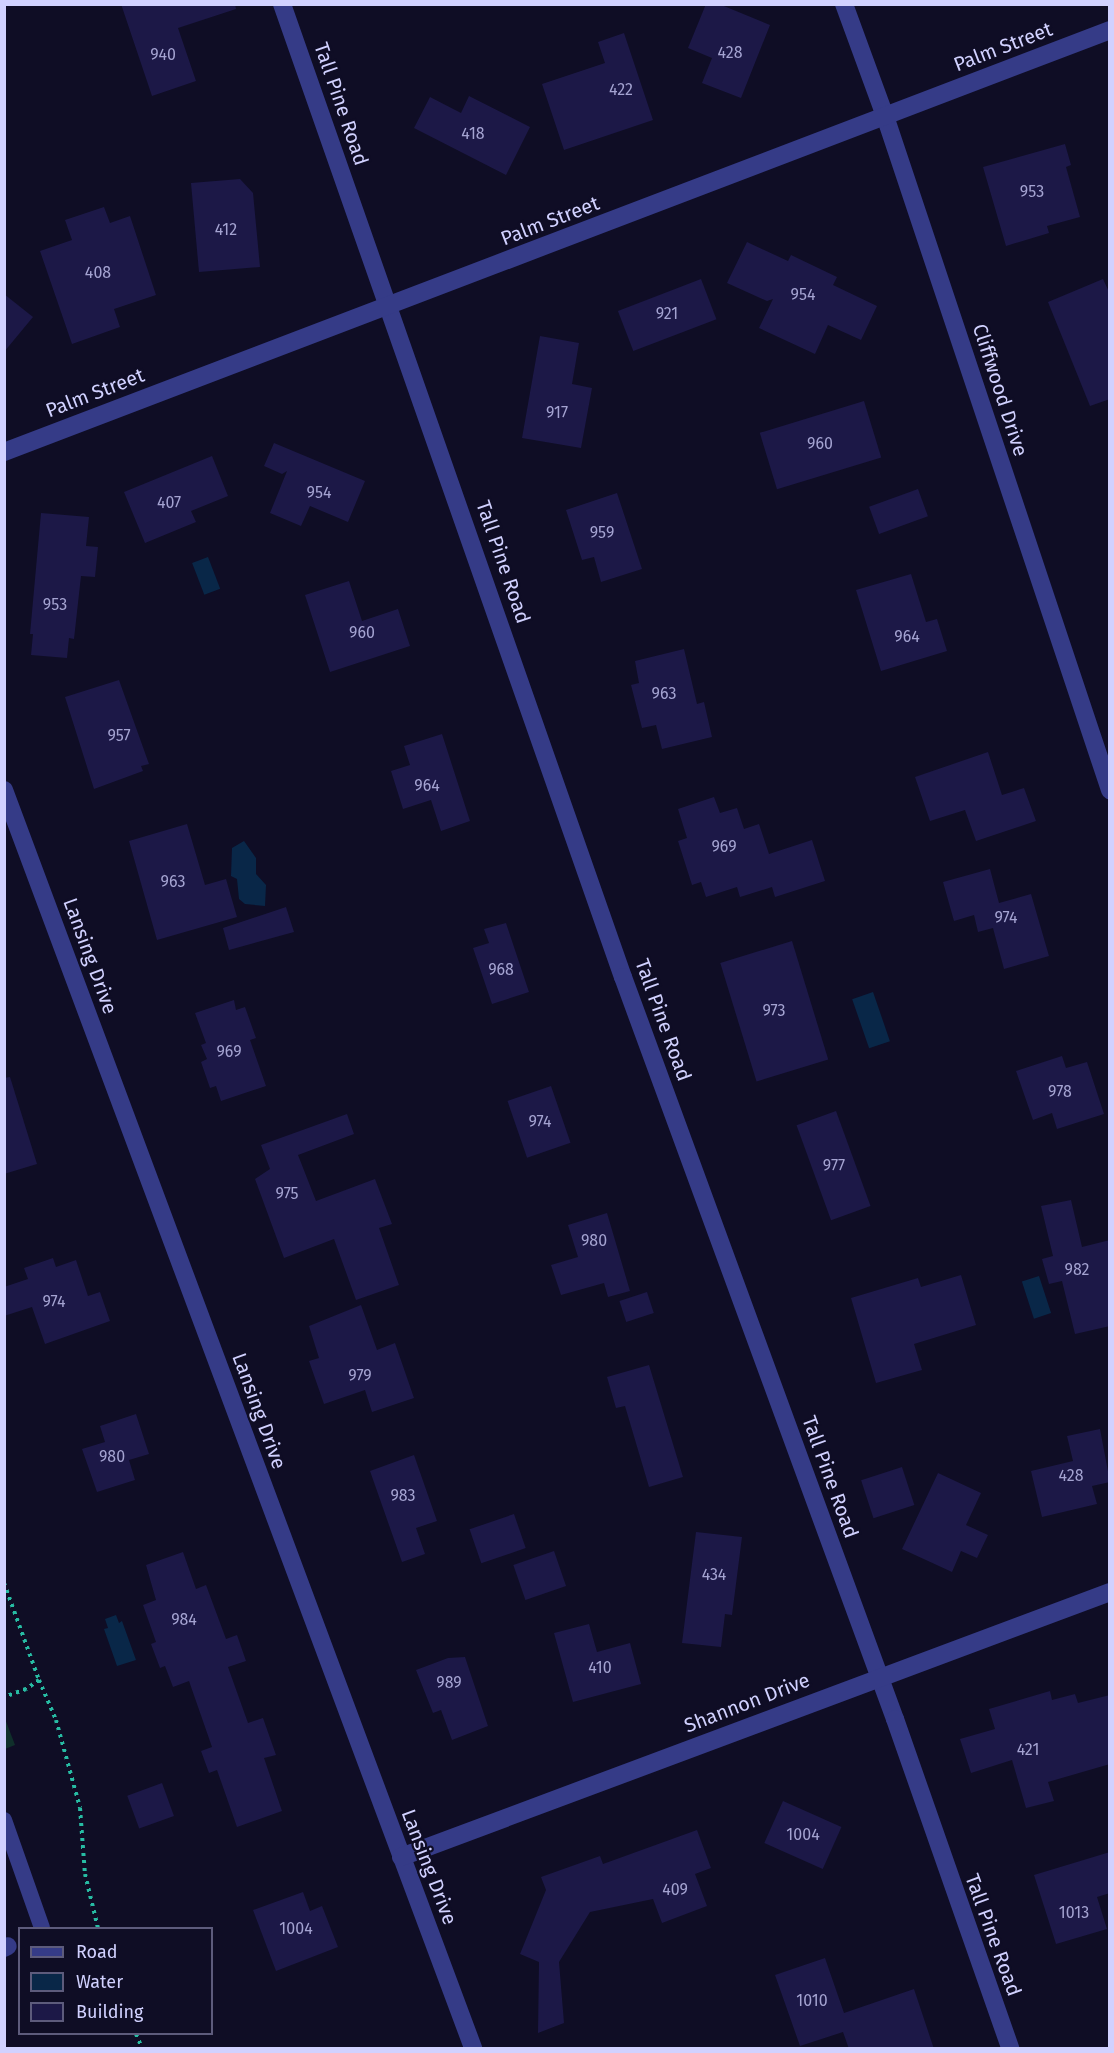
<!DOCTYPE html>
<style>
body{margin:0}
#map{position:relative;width:1114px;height:2053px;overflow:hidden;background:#0f0d25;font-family:"Fira Sans",sans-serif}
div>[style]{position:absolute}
.green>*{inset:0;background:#102f2b}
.water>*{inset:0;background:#092748;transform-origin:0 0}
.building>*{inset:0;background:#1c1847;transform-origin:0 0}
.path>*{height:4px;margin-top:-2px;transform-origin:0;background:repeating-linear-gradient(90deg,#27bca3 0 3px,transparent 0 7.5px)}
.lane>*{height:16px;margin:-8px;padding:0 8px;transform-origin:8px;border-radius:8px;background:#353b87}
.street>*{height:18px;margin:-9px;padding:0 9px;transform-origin:9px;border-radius:9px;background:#353b87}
span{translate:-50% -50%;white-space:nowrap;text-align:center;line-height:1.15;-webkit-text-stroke:4.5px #0f0d25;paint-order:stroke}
.number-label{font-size:16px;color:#a4a3d1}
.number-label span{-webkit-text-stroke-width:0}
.street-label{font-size:20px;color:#d1d1ff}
.frame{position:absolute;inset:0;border:6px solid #d1d1ff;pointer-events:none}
.legend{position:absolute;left:18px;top:1927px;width:195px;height:108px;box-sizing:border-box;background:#0f0d25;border:2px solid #5d5b7c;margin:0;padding:8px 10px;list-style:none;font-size:18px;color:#d1d1ff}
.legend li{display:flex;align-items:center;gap:12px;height:30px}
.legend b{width:30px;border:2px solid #5d5b7c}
</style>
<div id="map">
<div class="green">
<i style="clip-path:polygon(4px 1716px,15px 1745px,5px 1749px,4px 1749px)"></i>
</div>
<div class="water">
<i style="left:208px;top:557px;width:34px;height:17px;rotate:69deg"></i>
<i style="clip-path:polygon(244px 841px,256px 858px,256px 874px,266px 885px,265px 906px,245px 904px,239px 899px,237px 879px,231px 876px,232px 848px)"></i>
<i style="left:873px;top:992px;width:52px;height:22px;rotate:71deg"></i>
<i style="left:1039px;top:1276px;width:39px;height:18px;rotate:72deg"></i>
<i style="clip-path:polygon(116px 1615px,119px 1623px,122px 1621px,136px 1660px,117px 1666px,104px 1629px,108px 1628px,105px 1619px)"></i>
</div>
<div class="building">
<i style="clip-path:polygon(121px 4px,235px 4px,236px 9px,178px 28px,196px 81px,152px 96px)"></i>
<i style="clip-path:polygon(706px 4px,719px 4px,770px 25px,741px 98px,702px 83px,712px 58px,688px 48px)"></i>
<i style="clip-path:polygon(624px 33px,653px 120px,564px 150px,542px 84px,605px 63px,598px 42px)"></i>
<i style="clip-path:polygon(469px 96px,530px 127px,506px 175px,414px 128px,430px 97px,461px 113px)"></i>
<i style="clip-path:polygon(1065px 144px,1071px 165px,1066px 167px,1080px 217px,1047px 226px,1049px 233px,1006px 246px,983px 167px)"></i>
<i style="clip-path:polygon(240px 179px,253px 193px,260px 267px,199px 272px,191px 183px)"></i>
<i style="clip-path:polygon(104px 207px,110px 223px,130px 216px,156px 295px,114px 309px,120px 327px,72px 344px,40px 251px,72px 240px,65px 220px)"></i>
<i style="clip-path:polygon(747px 242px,788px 261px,791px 255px,837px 277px,833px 285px,877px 306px,861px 340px,828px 325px,815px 354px,759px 328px,773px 299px,767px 301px,727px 283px)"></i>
<i style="left:701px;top:279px;width:43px;height:89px;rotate:69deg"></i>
<i style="clip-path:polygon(1103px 279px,1110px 294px,1110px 399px,1090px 406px,1048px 302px)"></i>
<i style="clip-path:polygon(4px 294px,33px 317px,4px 352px)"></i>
<i style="clip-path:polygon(540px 336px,579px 343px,572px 384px,592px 388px,581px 448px,522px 438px)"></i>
<i style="left:864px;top:401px;width:59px;height:109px;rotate:73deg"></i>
<i style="clip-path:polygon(274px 443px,365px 481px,348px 522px,310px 506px,301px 526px,270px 513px,287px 471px,282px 474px,264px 466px)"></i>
<i style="clip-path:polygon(212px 456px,228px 496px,191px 511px,196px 522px,145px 543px,124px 492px)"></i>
<i style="left:918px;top:489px;width:29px;height:52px;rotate:70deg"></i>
<i style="clip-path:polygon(617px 493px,642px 569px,601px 582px,594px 557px,582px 560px,566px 510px)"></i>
<i style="clip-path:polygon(41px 513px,89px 517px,86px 546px,98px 547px,95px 577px,81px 576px,74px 639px,69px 638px,67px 658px,31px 655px,33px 634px,30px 634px)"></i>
<i style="clip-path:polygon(911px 574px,926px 622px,937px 619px,947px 651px,881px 671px,856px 590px)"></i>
<i style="clip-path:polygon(349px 581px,362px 621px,398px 609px,410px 646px,330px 672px,305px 595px)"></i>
<i style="clip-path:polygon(684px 649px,697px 704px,704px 702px,712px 737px,662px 749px,656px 725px,642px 728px,631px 685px,639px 683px,635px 661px)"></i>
<i style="clip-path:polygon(119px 680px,149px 764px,141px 766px,143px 771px,94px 789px,65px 697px)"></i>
<i style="clip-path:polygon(442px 734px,470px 821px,441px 831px,431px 800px,403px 809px,391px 771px,410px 765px,404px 746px)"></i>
<i style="clip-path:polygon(988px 752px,1002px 795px,1024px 788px,1036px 821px,976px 841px,965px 810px,930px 821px,915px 777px)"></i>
<i style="clip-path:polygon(714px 797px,720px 813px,737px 808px,744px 829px,759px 824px,769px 854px,812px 840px,825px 881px,775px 897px,772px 887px,740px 897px,737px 887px,706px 897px,701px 882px,692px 885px,678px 841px,687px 838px,678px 809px)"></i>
<i style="clip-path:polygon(187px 824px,205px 885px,226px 879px,237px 917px,157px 940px,129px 841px)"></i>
<i style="clip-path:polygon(990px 869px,999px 903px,1031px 894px,1049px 956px,1004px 969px,993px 928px,978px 932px,974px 915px,954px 921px,943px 882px)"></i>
<i style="clip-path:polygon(286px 907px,294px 932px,229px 950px,223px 928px)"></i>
<i style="clip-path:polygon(506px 923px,529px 992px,492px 1004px,473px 948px,489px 943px,484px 929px)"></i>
<i style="left:792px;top:941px;width:124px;height:75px;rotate:73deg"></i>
<i style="clip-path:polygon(234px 1000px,236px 1010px,245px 1007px,256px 1038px,250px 1040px,266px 1086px,221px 1101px,216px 1086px,210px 1088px,201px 1062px,207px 1059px,201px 1045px,206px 1043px,195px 1013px)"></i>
<i style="clip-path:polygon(1062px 1056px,1066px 1068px,1087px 1062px,1104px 1114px,1057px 1129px,1052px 1113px,1033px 1120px,1016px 1071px)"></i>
<i style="clip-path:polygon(10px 1077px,37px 1164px,4px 1174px,4px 1078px)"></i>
<i style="left:551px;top:1086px;width:60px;height:46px;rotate:71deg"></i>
<i style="left:836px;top:1111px;width:101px;height:42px;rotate:70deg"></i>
<i style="clip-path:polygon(347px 1114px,354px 1134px,298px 1155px,316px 1201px,375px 1179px,392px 1224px,379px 1228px,399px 1285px,356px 1300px,334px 1239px,284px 1258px,255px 1179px,270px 1169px,261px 1145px)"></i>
<i style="clip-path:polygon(1071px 1200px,1082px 1247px,1110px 1240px,1110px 1326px,1075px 1334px,1062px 1281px,1049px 1284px,1042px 1259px,1053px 1256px,1041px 1206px)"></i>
<i style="clip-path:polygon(607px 1213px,630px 1291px,608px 1297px,604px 1283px,561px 1295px,551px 1265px,578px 1257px,568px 1225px)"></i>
<i style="clip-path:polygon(53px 1258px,56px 1267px,76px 1260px,88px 1296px,100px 1292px,110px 1321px,45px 1344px,32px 1307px,4px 1316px,4px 1287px,28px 1279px,24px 1268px)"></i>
<i style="clip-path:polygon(961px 1275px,976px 1325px,914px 1344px,922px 1370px,876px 1383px,851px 1298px,918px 1278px,921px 1287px)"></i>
<i style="left:647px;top:1292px;width:22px;height:29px;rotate:72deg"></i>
<i style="clip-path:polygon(361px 1305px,377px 1350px,395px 1343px,414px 1398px,372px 1412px,365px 1390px,324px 1404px,309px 1361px,319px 1358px,309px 1326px)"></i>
<i style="clip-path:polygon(649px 1365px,683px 1477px,649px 1487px,625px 1406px,616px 1408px,607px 1377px)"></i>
<i style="clip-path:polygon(136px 1414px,149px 1454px,129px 1460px,135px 1480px,97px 1492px,82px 1449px,105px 1442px,100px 1426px)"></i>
<i style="clip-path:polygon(1100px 1429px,1110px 1482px,1092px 1486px,1097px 1504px,1042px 1517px,1031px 1471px,1073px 1461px,1067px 1436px)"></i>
<i style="clip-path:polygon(414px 1455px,437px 1521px,416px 1528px,425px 1554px,402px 1562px,370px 1471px)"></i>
<i style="left:902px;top:1467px;width:40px;height:43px;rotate:72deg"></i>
<i style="clip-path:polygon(938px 1473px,981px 1493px,966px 1525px,988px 1535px,977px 1558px,961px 1551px,952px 1572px,902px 1549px)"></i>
<i style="left:514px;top:1514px;width:36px;height:47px;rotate:71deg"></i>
<i style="clip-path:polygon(696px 1532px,742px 1537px,732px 1615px,725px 1614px,721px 1647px,682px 1643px)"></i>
<i style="left:554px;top:1551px;width:37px;height:43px;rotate:71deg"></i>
<i style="clip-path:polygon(183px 1552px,196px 1589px,206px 1585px,226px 1639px,237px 1635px,246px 1661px,228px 1667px,248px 1723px,263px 1718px,276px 1755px,264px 1758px,282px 1811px,237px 1827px,217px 1770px,209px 1773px,201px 1751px,212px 1747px,189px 1681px,173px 1687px,165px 1666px,160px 1668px,151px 1644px,156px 1642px,143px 1605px,156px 1600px,146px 1565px)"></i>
<i style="clip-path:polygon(589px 1624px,597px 1652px,630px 1643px,641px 1684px,573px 1702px,554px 1633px)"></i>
<i style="clip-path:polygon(465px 1657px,488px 1726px,452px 1740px,441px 1710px,433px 1713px,416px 1670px,448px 1658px)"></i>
<i style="clip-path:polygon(1050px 1691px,1052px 1700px,1075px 1694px,1078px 1703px,1110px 1695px,1110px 1764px,1048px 1782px,1054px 1801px,1026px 1808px,1012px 1760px,971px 1773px,960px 1739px,995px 1729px,989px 1709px)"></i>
<i style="left:162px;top:1783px;width:35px;height:37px;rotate:70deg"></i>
<i style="left:783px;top:1801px;width:64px;height:46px;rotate:24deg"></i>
<i style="clip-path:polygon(697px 1830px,711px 1868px,695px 1874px,707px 1906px,662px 1923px,653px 1899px,590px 1912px,559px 1962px,564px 2023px,538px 2033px,539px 1962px,520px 1954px,546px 1890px,541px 1877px,600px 1856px,603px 1864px)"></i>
<i style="clip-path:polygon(1110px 1852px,1110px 1893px,1097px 1897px,1107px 1929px,1056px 1944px,1034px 1875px)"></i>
<i style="clip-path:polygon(303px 1892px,310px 1911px,322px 1906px,338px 1947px,276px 1971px,253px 1910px)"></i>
<i style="clip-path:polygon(825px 1958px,844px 2013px,914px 1989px,934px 2049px,849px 2049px,843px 2032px,800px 2046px,775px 1975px)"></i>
</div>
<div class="path">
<i style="left:4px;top:1583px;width:103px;rotate:70.2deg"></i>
<i style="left:39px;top:1680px;width:16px;rotate:145deg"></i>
<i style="left:26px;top:1689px;width:23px;rotate:160deg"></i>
<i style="left:39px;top:1680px;width:43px;rotate:67deg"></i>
<i style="left:56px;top:1720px;width:91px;rotate:74.7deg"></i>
<i style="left:80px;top:1808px;width:66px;rotate:85.7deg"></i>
<i style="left:85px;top:1874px;width:56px;rotate:76.5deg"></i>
<i style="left:136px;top:2034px;width:15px;rotate:67deg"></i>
</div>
<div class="lane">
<i style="left:4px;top:1820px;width:114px;rotate:70.6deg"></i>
</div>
<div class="street">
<i style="left:282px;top:4px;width:1031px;rotate:70.69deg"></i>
<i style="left:623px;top:977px;width:790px;rotate:69.87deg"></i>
<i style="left:895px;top:1719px;width:349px;rotate:70.7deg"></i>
<i style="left:844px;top:4px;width:119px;rotate:69.9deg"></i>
<i style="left:885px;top:116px;width:711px;rotate:71.54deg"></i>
<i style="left:4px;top:452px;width:1184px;rotate:-20.88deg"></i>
<i style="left:4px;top:790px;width:1343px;rotate:69.55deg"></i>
<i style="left:401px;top:1857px;width:757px;rotate:-20.49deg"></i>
<i style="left:4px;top:1948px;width:4px;rotate:-27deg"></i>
</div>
<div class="number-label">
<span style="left:730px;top:53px">428</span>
<span style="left:163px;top:55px">940</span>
<span style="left:621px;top:90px">422</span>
<span style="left:473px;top:134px">418</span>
<span style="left:1032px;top:192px">953</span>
<span style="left:226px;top:230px">412</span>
<span style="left:98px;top:273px">408</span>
<span style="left:803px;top:295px">954</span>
<span style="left:667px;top:314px">921</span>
<span style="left:557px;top:413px">917</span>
<span style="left:820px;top:444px">960</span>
<span style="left:319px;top:493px">954</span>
<span style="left:169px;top:503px">407</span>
<span style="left:602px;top:533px">959</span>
<span style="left:55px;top:605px">953</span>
<span style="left:362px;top:633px">960</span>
<span style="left:907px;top:637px">964</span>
<span style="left:664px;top:694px">963</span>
<span style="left:119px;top:736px">957</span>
<span style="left:427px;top:786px">964</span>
<span style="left:724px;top:847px">969</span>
<span style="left:173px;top:882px">963</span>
<span style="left:1006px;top:918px">974</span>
<span style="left:501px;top:970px">968</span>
<span style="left:774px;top:1011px">973</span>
<span style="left:229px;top:1052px">969</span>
<span style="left:1060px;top:1092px">978</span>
<span style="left:540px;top:1122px">974</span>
<span style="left:834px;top:1166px">977</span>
<span style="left:287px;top:1194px">975</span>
<span style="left:594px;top:1241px">980</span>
<span style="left:1077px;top:1270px">982</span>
<span style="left:54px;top:1302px">974</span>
<span style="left:360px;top:1376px">979</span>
<span style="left:112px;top:1457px">980</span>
<span style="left:1071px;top:1476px">428</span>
<span style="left:403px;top:1496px">983</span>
<span style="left:714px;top:1575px">434</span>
<span style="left:184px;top:1620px">984</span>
<span style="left:600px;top:1668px">410</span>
<span style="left:449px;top:1683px">989</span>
<span style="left:1028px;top:1750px">421</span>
<span style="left:803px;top:1835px">1004</span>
<span style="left:675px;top:1890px">409</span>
<span style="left:1074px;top:1913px">1013</span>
<span style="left:296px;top:1929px">1004</span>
<span style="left:812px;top:2001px">1010</span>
</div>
<div class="street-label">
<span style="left:1003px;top:47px;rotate:-21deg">Palm Street</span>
<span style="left:341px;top:104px;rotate:71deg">Tall Pine Road</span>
<span style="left:550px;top:221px;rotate:-21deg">Palm Street</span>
<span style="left:1000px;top:390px;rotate:72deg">Cliffwood Drive</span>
<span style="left:95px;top:393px;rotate:-21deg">Palm Street</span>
<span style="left:503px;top:562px;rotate:71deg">Tall Pine Road</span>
<span style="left:90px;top:956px;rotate:70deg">Lansing Drive</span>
<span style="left:663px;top:1020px;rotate:70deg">Tall Pine Road</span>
<span style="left:259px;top:1411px;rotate:70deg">Lansing Drive</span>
<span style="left:830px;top:1477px;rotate:70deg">Tall Pine Road</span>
<span style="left:747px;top:1703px;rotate:-21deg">Shannon Drive</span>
<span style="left:429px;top:1867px;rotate:69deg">Lansing Drive</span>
<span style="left:993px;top:1935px;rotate:70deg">Tall Pine Road</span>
</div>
<div class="frame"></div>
<ul class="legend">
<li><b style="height:8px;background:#353b87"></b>Road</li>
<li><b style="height:16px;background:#092748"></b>Water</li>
<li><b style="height:16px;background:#1c1847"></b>Building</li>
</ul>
</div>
